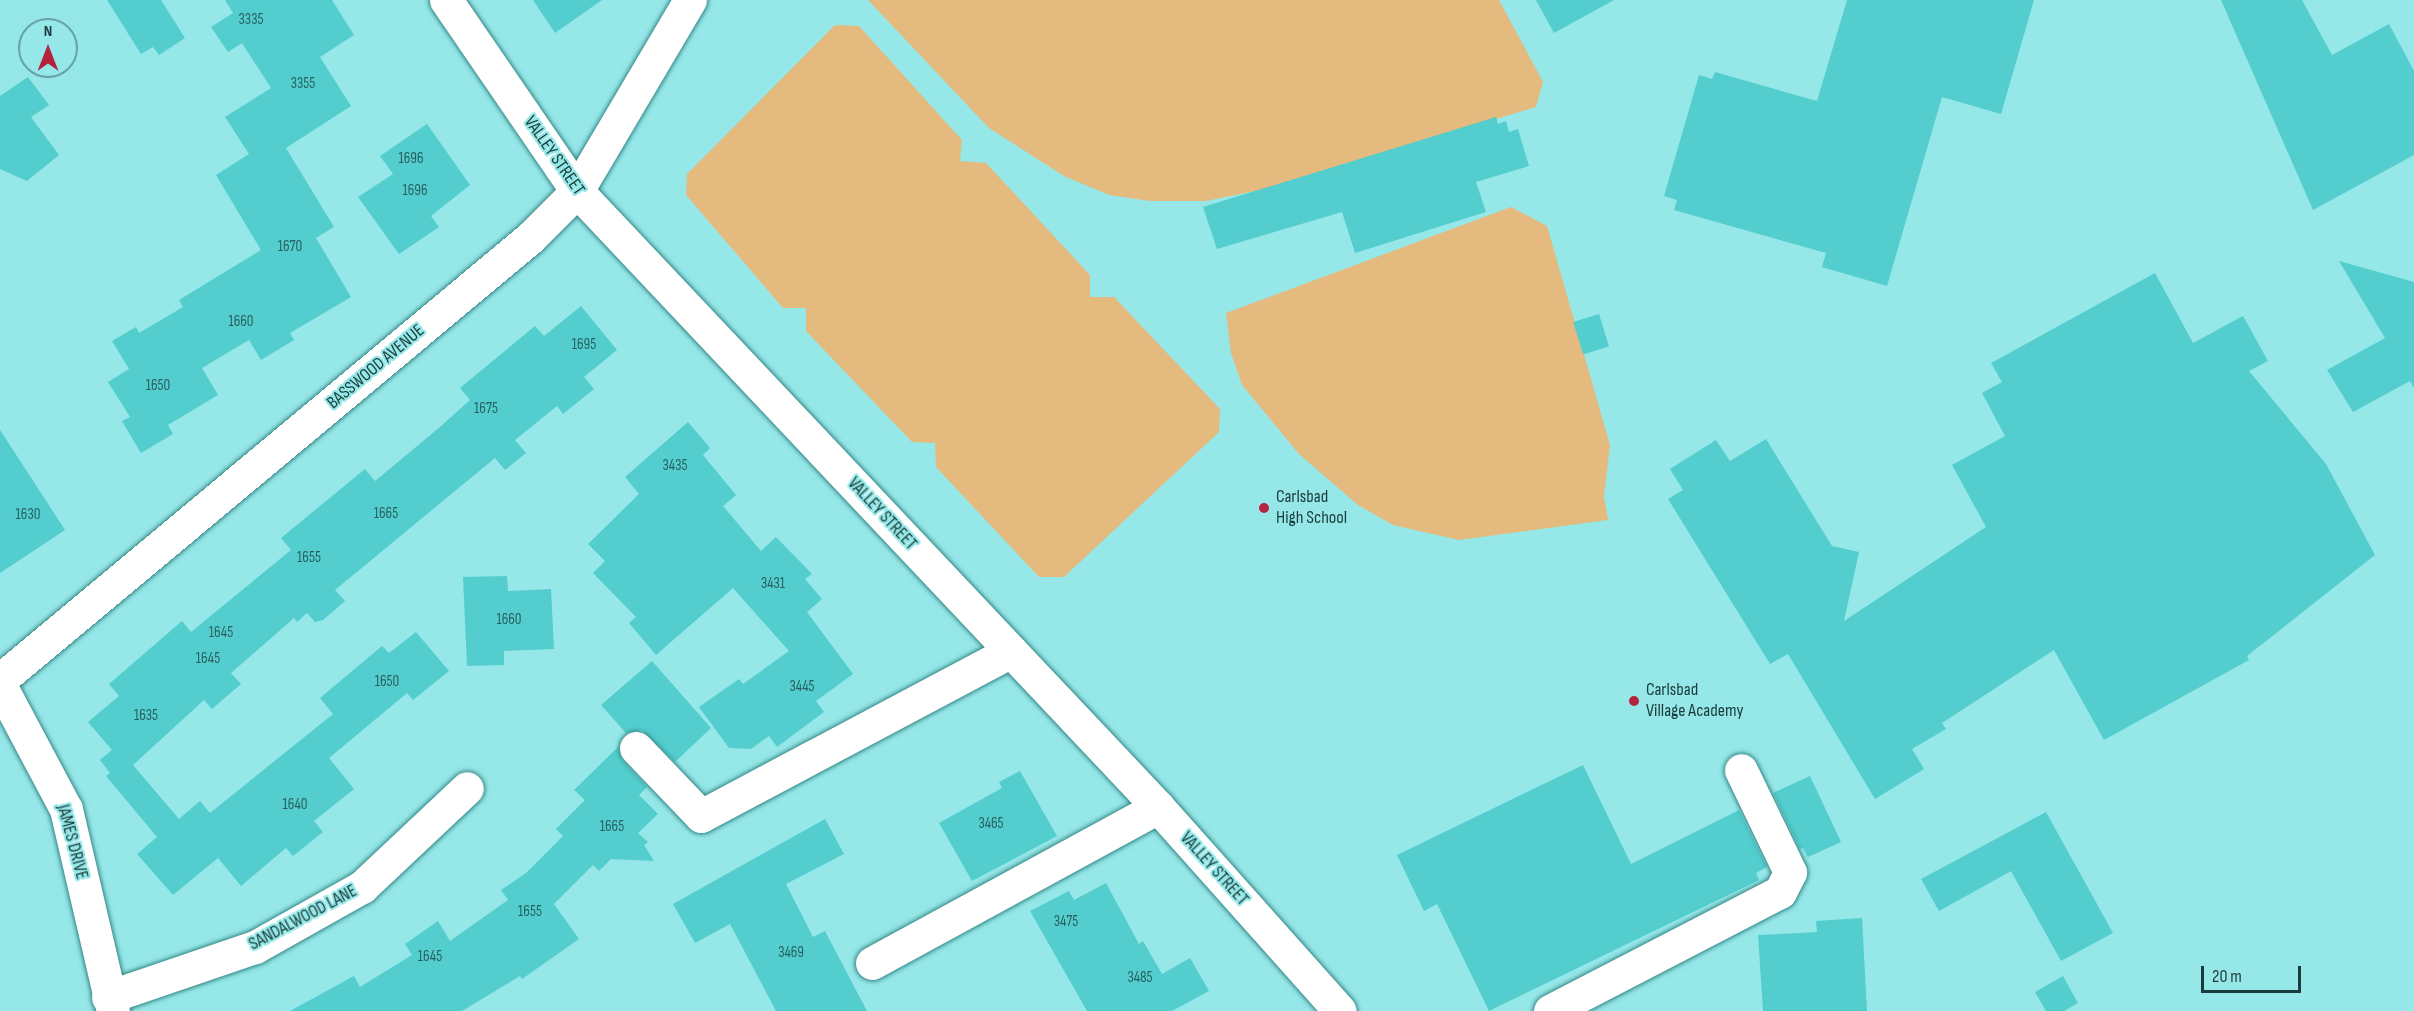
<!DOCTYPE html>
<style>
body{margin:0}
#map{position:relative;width:2414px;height:1011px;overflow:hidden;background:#96e7e7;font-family:"Sofia Sans Condensed",sans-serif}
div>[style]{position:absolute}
.green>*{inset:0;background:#e4ba7e}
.building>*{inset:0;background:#53cdce;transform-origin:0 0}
.roads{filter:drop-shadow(0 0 2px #348787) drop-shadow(0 0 2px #348787)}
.minor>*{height:33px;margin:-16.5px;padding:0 16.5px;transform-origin:16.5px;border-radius:16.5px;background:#fff}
.dots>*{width:16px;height:16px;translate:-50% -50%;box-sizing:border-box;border:3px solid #96e7e7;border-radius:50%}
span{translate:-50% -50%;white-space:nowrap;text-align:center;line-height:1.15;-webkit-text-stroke:4.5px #96e7e7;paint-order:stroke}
.number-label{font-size:15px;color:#286060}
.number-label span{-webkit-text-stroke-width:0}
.street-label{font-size:18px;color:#1a3c3c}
.poi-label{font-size:18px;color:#1a3c3c}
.left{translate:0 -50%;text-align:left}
.north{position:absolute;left:18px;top:18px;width:60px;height:60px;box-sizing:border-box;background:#96e7e7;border:2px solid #64a3a3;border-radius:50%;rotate:0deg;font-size:16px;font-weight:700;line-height:24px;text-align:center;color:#1a3c3c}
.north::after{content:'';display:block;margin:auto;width:21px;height:27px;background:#b42240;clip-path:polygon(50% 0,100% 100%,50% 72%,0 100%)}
.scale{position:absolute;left:2201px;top:966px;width:100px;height:27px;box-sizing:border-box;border:3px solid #1a3c3c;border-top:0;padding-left:8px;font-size:18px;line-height:21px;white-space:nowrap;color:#1a3c3c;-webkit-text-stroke:4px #96e7e7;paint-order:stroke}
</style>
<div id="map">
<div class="green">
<i style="clip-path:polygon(868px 0,1499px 0,1543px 82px,1536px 107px,1260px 190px,1206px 201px,1150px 201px,1109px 195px,1064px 176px,989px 128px)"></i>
<i style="clip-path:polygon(835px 25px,859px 26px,962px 140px,960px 161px,986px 163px,1090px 275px,1090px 297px,1114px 297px,1220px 409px,1219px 432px,1064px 577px,1039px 577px,936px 467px,935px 443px,912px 442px,806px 331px,806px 308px,783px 308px,686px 195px,687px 174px)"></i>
<i style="clip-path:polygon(1511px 207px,1547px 226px,1610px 445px,1604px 496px,1608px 520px,1459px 540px,1393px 525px,1358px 505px,1299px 454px,1242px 385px,1231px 353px,1226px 313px)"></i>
</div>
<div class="building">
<i style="clip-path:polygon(107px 0,161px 0,185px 38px,159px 55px,153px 47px,141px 54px)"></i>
<i style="clip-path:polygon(225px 0,332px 0,354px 35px,320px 57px,351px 106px,286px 148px,334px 227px,316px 238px,351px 297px,290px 333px,294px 340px,261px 360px,249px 340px,202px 368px,218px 395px,168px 425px,173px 434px,141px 453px,122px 421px,130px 417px,108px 382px,129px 369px,112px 341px,136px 327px,139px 333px,183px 307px,179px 300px,261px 250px,216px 175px,249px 154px,225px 117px,271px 88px,242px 43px,228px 52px,211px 27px,233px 13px)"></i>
<i style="clip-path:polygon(533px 0,602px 0,555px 33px)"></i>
<i style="clip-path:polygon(1536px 0,1614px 0,1554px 33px)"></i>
<i style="clip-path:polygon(1847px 0,2034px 0,2001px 114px,1942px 97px,1887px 286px,1822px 267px,1826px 253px,1674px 210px,1677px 200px,1664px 196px,1699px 75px,1712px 79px,1715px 72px,1817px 101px)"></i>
<i style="clip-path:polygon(2221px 0,2302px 0,2332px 55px,2389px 24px,2414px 71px,2414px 155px,2313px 210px)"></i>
<i style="clip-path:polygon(28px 77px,49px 105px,31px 117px,59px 155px,27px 181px,0 169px,0 96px)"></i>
<i style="clip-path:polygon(1496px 117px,1498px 124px,1506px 121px,1509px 132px,1518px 129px,1529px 166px,1476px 182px,1486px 212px,1355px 253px,1342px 212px,1217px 249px,1203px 207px)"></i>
<i style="clip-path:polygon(427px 124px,470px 185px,431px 216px,439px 227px,399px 254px,358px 197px,393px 174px,380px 156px)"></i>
<i style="clip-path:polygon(2339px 261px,2414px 282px,2414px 388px,2410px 381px,2353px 412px,2327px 370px,2385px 338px)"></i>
<i style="clip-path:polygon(2155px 273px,2193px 343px,2243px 316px,2268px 361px,2249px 371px,2326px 464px,2375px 555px,2247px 656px,2249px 660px,2104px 740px,2054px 650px,1942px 723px,1946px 729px,1912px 749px,1924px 769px,1875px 799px,1788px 654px,1770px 664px,1668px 499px,1683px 490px,1670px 469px,1716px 440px,1730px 461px,1766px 439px,1832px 546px,1859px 552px,1844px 621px,1986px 527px,1952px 465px,2005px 436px,1982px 393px,2002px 382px,1991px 363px)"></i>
<i style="clip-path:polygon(581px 306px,617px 350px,584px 377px,594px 389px,563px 414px,557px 406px,515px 440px,526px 453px,505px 470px,495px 458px,335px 590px,345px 601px,323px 620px,315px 622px,307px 613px,297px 622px,294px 618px,231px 673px,241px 684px,212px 709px,204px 700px,133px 765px,179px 819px,200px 801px,210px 813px,333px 714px,320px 698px,382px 646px,389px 653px,416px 632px,449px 671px,413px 700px,407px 693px,329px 758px,354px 789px,314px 821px,323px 832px,293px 856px,286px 848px,241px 886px,218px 858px,173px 895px,137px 854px,157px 837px,106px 776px,110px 773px,100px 760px,112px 750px,88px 722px,119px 696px,109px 684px,182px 621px,191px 632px,291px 550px,281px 538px,365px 469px,375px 481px,440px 427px,470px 400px,460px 388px,535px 326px,544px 336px)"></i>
<i style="left:1599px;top:314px;width:34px;height:27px;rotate:73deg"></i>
<i style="clip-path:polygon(688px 422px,710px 448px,703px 455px,736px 495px,723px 506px,761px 551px,776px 537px,812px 574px,805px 579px,822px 599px,807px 612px,853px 674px,816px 701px,824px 712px,777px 747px,769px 736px,751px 749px,729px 748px,699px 707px,739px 679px,743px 684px,789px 651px,733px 588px,656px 655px,629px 623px,636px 617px,593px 573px,605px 561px,588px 544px,639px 494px,625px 477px)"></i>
<i style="clip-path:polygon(0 430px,65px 530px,0 573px)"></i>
<i style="clip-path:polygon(507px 576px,508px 591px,551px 589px,554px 649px,504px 651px,504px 665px,467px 666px,463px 577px)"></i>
<i style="clip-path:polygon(652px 661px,711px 728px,675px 762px,642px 730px,626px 733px,601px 705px)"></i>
<i style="clip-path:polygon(618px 747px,622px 760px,647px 787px,639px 795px,658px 814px,638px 833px,648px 842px,644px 845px,654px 861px,611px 859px,599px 871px,593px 865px,554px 904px,579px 939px,522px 979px,520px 976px,462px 1011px,290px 1011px,354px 976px,360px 987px,412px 955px,405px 944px,438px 921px,450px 941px,508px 900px,501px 890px,526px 873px,563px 836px,556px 829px,585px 800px,574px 790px)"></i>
<i style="clip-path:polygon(1583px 765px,1631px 864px,1739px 810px,1767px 867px,1756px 873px,1759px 880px,1489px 1011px,1437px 904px,1424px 911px,1397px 855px)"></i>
<i style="clip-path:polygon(1020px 771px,1057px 836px,972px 881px,939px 823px,1002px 788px,999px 782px)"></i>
<i style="clip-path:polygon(1810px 776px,1841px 842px,1808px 857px,1803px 848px,1800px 849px,1773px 793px)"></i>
<i style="clip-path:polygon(2046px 812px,2113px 933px,2061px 961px,2011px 871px,1939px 911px,1921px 879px)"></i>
<i style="clip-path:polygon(825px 819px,844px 854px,786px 884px,813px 937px,825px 931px,867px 1011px,776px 1011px,730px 924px,695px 943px,673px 904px)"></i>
<i style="clip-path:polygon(1106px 883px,1139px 944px,1143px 941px,1162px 974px,1190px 958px,1209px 991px,1172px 1011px,1087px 1011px,1030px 911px,1069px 891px,1074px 900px)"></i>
<i style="clip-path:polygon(1862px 918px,1867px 1011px,1763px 1011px,1758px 935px,1817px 932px,1816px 921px)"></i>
<i style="clip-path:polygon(2063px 976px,2078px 1003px,2064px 1011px,2046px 1011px,2035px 992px)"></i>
</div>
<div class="roads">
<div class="minor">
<i style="left:446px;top:0;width:232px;rotate:55.6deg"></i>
<i style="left:577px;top:191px;width:847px;rotate:46.67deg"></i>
<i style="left:1158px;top:807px;width:273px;rotate:48.3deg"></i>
<i style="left:0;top:680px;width:690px;rotate:-39.83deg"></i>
<i style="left:530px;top:238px;width:66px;rotate:-45deg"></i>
<i style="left:577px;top:191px;width:222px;rotate:-59.4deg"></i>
<i style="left:0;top:685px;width:140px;rotate:62deg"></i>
<i style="left:66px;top:809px;width:207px;rotate:76.9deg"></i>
<i style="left:636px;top:748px;width:94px;rotate:46.3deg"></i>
<i style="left:701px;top:816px;width:351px;rotate:-28deg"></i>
<i style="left:872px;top:963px;width:326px;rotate:-28.6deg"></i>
<i style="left:108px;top:997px;width:155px;rotate:-18.8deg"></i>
<i style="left:255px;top:947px;width:123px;rotate:-29.3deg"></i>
<i style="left:362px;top:887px;width:144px;rotate:-43.3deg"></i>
<i style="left:1550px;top:1011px;width:259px;rotate:-27.4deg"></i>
<i style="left:1780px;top:892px;width:22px;rotate:-63deg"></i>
<i style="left:1790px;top:872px;width:113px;rotate:-115.7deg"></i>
</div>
</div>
<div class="dots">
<i style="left:1264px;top:508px;background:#b42240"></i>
<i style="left:1634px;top:701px;background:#b42240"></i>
</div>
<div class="number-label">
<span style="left:251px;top:20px">3335</span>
<span style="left:303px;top:84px">3355</span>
<span style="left:411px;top:159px">1696</span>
<span style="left:415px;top:191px">1696</span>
<span style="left:290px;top:247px">1670</span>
<span style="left:241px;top:322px">1660</span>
<span style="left:584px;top:345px">1695</span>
<span style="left:158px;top:386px">1650</span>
<span style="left:486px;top:409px">1675</span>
<span style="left:675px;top:466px">3435</span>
<span style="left:386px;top:514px">1665</span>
<span style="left:28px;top:515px">1630</span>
<span style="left:309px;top:558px">1655</span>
<span style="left:773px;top:584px">3431</span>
<span style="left:509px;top:620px">1660</span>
<span style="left:221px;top:633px">1645</span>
<span style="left:208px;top:659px">1645</span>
<span style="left:387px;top:682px">1650</span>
<span style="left:802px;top:687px">3445</span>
<span style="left:146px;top:716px">1635</span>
<span style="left:295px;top:805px">1640</span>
<span style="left:991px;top:824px">3465</span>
<span style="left:612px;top:827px">1665</span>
<span style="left:530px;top:912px">1655</span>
<span style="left:1066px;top:922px">3475</span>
<span style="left:791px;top:953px">3469</span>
<span style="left:430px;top:957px">1645</span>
<span style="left:1140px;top:978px">3485</span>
</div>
<div class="street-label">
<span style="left:554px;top:156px;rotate:55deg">VALLEY STREET</span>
<span style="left:376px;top:367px;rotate:-40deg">BASSWOOD AVENUE</span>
<span style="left:882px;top:514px;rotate:47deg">VALLEY STREET</span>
<span style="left:72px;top:842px;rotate:75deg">JAMES DRIVE</span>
<span style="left:1214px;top:869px;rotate:48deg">VALLEY STREET</span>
<span style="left:303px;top:918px;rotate:-28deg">SANDALWOOD LANE</span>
</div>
<div class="poi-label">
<span class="left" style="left:1276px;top:508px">Carlsbad<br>High School</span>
<span class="left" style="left:1646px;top:701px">Carlsbad<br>Village Academy</span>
</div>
<div class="north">N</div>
<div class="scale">20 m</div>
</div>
